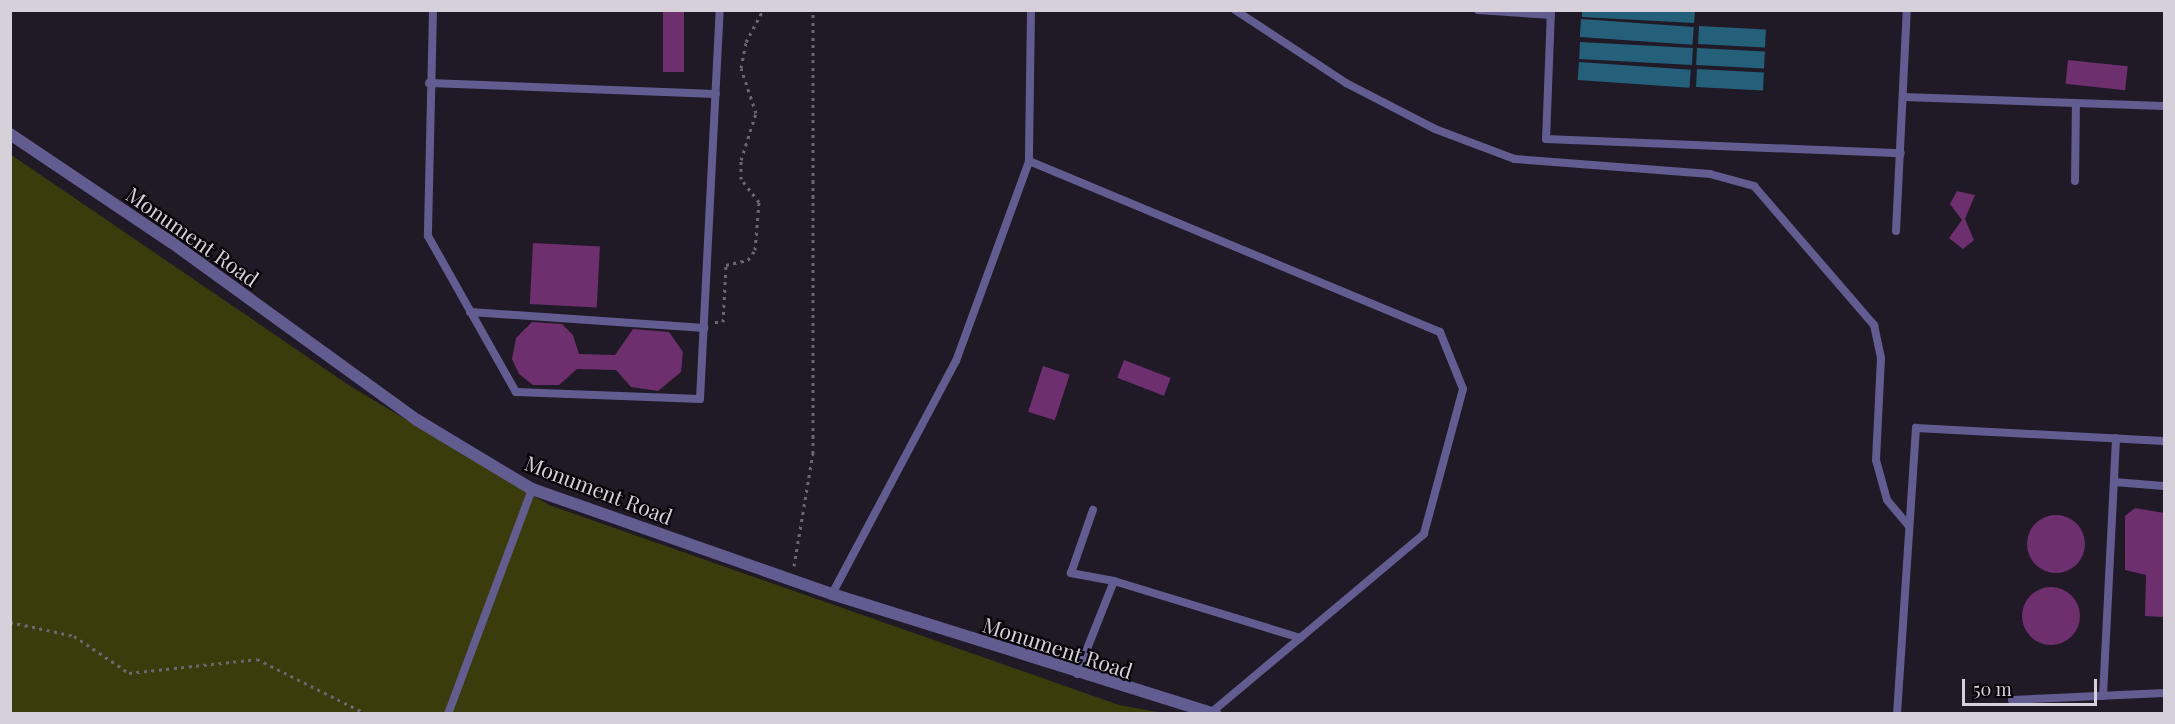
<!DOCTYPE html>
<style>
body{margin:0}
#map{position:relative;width:2175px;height:724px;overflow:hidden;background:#201926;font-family:"Playfair Display",serif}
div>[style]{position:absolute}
.green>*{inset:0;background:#3b3c0c}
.water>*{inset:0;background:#24607a;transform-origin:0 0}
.building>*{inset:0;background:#6e2f6e;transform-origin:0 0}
.round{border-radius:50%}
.path>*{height:3px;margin-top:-1.5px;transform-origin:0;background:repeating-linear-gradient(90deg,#6c6672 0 3px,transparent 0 7.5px)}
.lane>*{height:8px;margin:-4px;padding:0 4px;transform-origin:4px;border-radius:4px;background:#625c90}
.street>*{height:12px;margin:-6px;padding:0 6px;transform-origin:6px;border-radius:6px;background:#625c90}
span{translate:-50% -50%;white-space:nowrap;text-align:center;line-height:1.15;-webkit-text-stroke:4.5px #08060a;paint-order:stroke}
.street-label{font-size:21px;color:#d5d0d9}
.frame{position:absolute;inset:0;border:12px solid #d5d0d9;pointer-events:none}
.scale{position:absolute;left:1962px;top:679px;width:135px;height:27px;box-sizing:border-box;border:3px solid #d5d0d9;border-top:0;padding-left:8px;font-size:18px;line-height:21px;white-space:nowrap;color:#d5d0d9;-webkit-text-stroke:4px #08060a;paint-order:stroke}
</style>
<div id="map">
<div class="green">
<i style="clip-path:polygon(10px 154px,350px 386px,549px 505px,1119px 705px,1163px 713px,11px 713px)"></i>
</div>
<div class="water">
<i style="clip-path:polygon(1582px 11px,1582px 10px,1695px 11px,1694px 23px,1582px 17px)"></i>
<i style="left:1581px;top:19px;width:113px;height:18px;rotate:4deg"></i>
<i style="left:1699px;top:26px;width:67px;height:18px;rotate:3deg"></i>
<i style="left:1580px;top:42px;width:113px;height:17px;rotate:3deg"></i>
<i style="left:1697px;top:48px;width:68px;height:17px;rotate:3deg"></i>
<i style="left:1579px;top:62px;width:112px;height:18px;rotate:4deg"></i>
<i style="left:1697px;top:69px;width:67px;height:18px;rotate:3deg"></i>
</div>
<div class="building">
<i style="left:663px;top:10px;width:21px;height:62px"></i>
<i style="left:2068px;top:60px;width:60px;height:24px;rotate:6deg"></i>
<i style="clip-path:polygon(1957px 191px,1975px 195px,1965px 219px,1974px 240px,1963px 249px,1949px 238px,1962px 220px,1950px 204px)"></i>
<i style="left:533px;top:243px;width:67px;height:61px;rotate:3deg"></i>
<i style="clip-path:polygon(532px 322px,562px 324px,573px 335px,579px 354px,615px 355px,633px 329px,669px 332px,683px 352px,681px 372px,658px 391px,631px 387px,616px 370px,577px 369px,559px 385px,533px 385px,519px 374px,512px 359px,516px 338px)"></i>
<i style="left:1124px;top:360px;width:50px;height:19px;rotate:21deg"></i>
<i style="left:1043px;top:366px;width:28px;height:48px;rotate:18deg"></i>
<i style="clip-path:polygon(2135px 508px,2164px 513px,2164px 617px,2145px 616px,2146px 575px,2125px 570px,2125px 516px)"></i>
<i class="round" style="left:2027px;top:515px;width:58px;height:58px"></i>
<i class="round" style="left:2022px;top:587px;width:58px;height:58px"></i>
</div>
<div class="path">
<i style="left:715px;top:322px;width:8px"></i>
<i style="left:723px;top:322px;width:57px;rotate:-87deg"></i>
<i style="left:726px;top:265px;width:23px;rotate:-13deg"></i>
<i style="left:748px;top:260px;width:12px;rotate:-55deg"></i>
<i style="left:755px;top:250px;width:48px;rotate:-85.2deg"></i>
<i style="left:759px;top:202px;width:29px;rotate:-128deg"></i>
<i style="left:741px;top:179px;width:19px;rotate:-90deg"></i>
<i style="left:741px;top:160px;width:49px;rotate:-72.3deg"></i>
<i style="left:756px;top:113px;width:47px;rotate:-108.4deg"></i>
<i style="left:741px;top:68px;width:26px;rotate:-79deg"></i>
<i style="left:746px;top:42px;width:36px;rotate:-62deg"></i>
<i style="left:794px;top:566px;width:115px;rotate:-80.5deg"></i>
<i style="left:813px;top:453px;width:443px;rotate:-90deg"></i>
<i style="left:10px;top:622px;width:66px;rotate:12.3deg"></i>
<i style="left:74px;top:636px;width:66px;rotate:33.9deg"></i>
<i style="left:129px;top:673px;width:129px;rotate:-6.2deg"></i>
<i style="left:257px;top:659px;width:123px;rotate:26.6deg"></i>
</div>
<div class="lane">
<i style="left:433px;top:10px;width:226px;rotate:91.3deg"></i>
<i style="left:428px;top:236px;width:179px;rotate:60.6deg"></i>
<i style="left:516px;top:392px;width:184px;rotate:2.2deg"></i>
<i style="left:700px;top:399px;width:390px;rotate:-87.1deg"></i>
<i style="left:1031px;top:10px;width:151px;rotate:90.8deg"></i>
<i style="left:1029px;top:161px;width:445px;rotate:22.6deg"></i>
<i style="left:1440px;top:332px;width:61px;rotate:68deg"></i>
<i style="left:1463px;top:389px;width:150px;rotate:105.1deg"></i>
<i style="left:1424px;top:534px;width:277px;rotate:140deg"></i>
<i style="left:1235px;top:10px;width:133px;rotate:33.3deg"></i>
<i style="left:1346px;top:83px;width:100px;rotate:27.3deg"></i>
<i style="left:1435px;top:129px;width:85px;rotate:20.6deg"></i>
<i style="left:1515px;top:159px;width:196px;rotate:4.4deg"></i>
<i style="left:1710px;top:174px;width:46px;rotate:15.3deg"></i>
<i style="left:1754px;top:186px;width:184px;rotate:49.2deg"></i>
<i style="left:1874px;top:325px;width:34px;rotate:78deg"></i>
<i style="left:1881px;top:358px;width:102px;rotate:92.8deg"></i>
<i style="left:1876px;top:460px;width:41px;rotate:74.6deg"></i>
<i style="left:1887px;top:500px;width:34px;rotate:50deg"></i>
<i style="left:1478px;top:10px;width:73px;rotate:3.9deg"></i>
<i style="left:1551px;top:10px;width:129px;rotate:92.2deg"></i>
<i style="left:1546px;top:139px;width:355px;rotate:2.3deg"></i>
<i style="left:429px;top:83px;width:287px;rotate:2.2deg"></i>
<i style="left:1903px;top:97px;width:261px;rotate:2deg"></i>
<i style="left:2075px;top:181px;width:78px;rotate:-89.3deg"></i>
<i style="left:1896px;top:231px;width:221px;rotate:-87.2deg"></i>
<i style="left:470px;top:312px;width:235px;rotate:3.9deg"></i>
<i style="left:2114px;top:482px;width:50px;rotate:4.6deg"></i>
<i style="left:1114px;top:581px;width:195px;rotate:17deg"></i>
<i style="left:832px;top:594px;width:264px;rotate:-62deg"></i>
<i style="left:956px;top:361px;width:213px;rotate:-69.9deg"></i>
<i style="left:1077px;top:674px;width:100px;rotate:-68.3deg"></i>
<i style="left:1114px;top:581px;width:44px;rotate:-169.5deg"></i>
<i style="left:1071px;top:573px;width:67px;rotate:-70.8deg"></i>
<i style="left:2103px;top:696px;width:258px;rotate:-87.1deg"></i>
<i style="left:2012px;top:700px;width:152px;rotate:-2.6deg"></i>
<i style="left:448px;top:714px;width:240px;rotate:-69.5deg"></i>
<i style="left:1897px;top:714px;width:287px;rotate:-86.2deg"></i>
<i style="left:1916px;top:428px;width:248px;rotate:3deg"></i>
</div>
<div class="street">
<i style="left:10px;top:134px;width:194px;rotate:33.9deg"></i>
<i style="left:171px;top:242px;width:304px;rotate:35.9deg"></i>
<i style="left:417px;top:420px;width:134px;rotate:31deg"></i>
<i style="left:532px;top:489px;width:318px;rotate:19.3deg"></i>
<i style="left:832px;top:594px;width:402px;rotate:17.4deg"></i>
</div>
<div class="street-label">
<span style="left:193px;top:236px;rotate:35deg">Monument Road</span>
<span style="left:599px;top:489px;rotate:21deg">Monument Road</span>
<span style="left:1058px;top:647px;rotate:18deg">Monument Road</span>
</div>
<div class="frame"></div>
<div class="scale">50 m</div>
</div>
